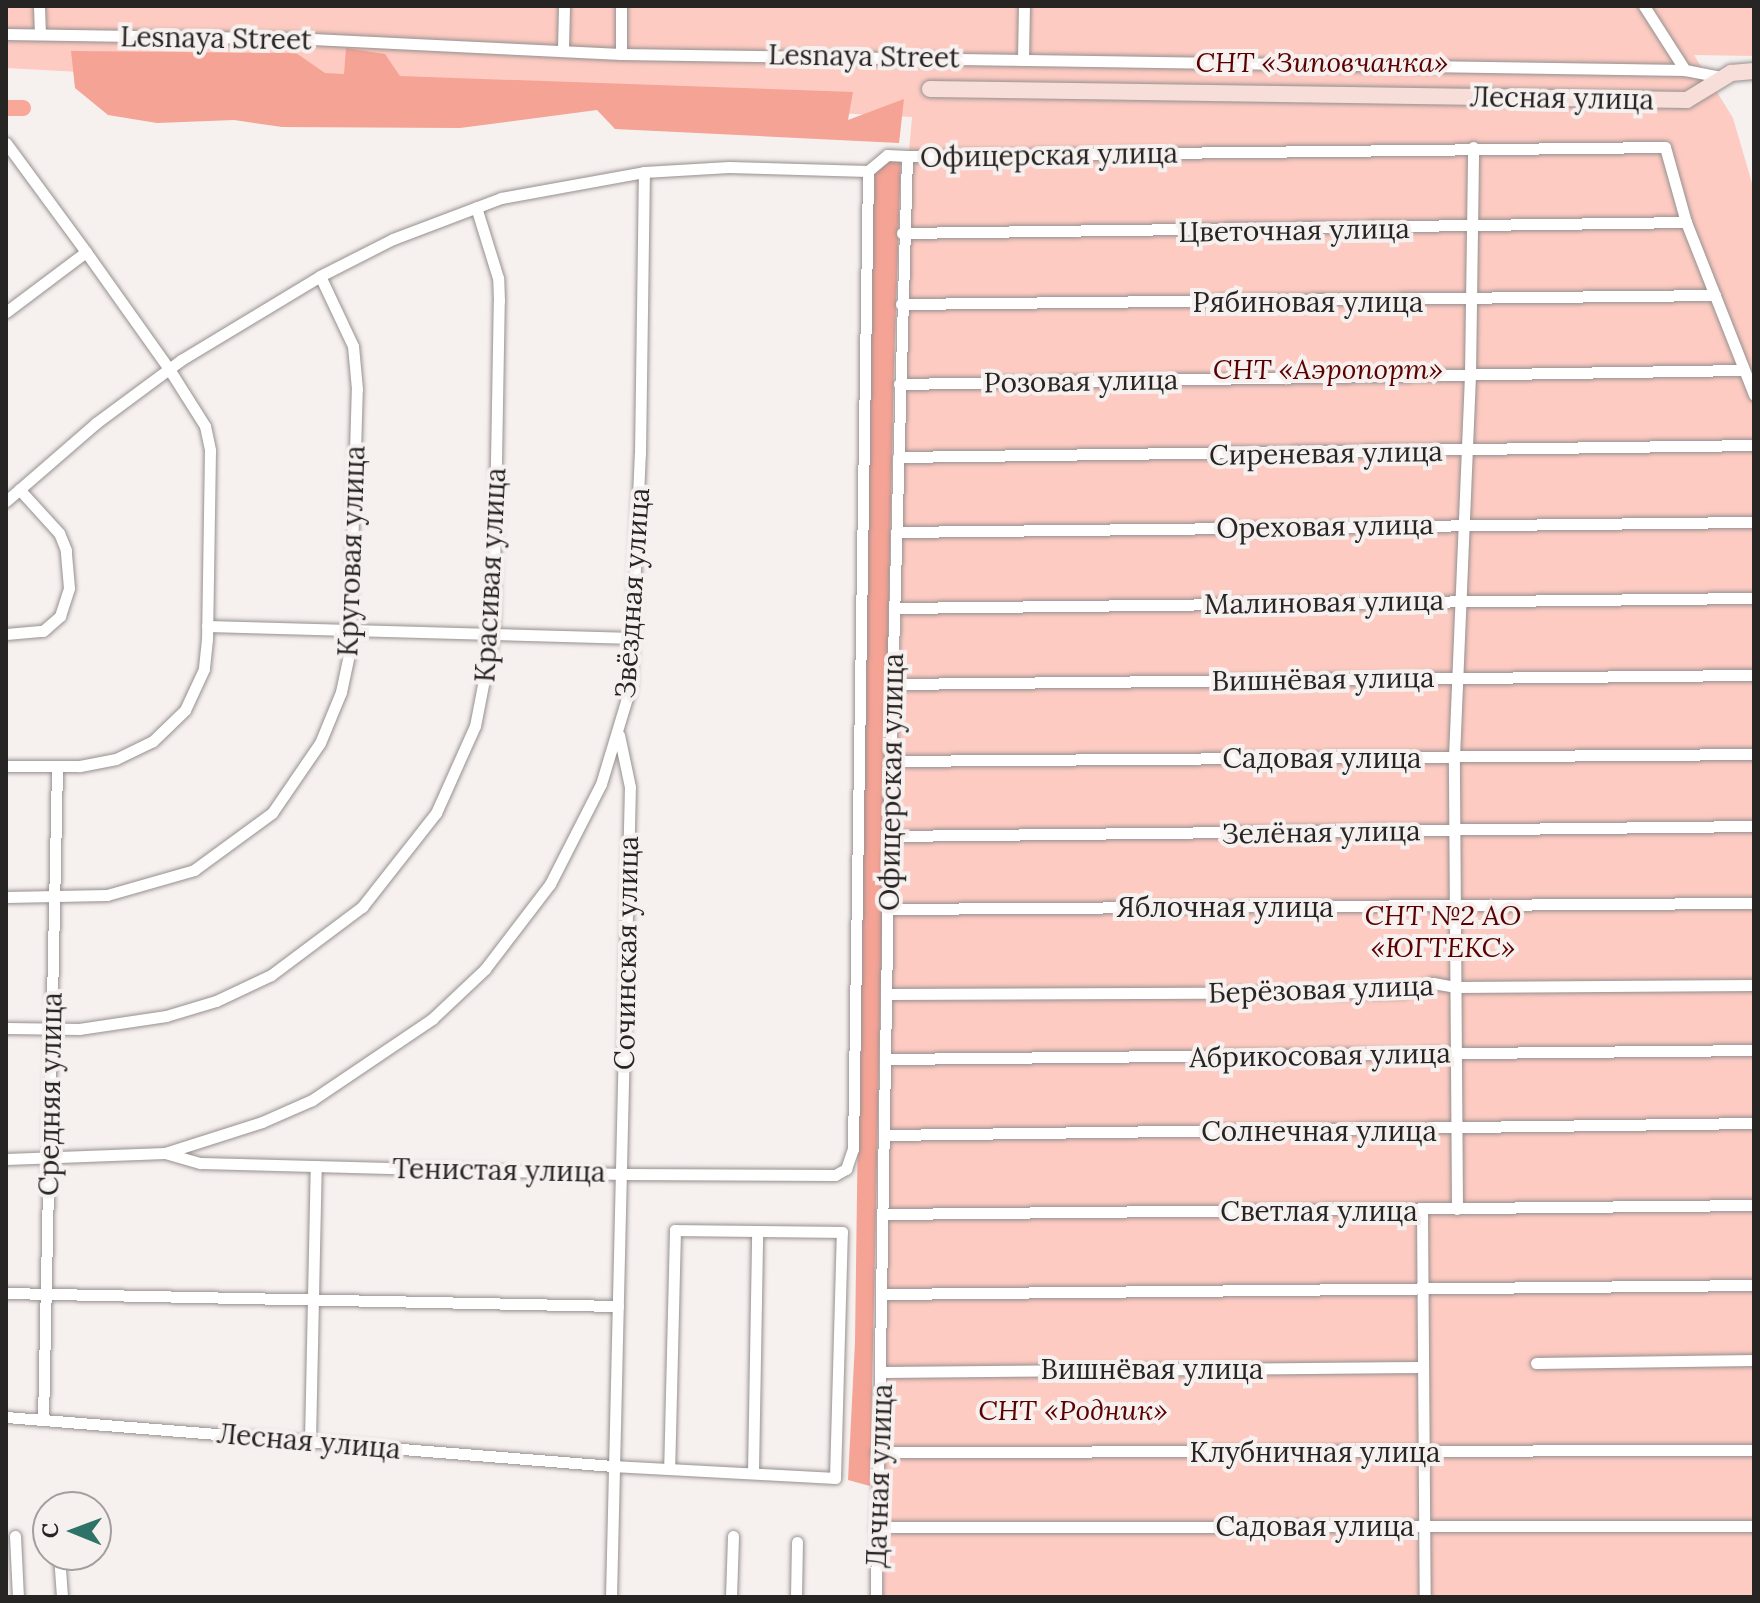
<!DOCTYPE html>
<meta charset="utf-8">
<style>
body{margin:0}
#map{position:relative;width:1760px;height:1603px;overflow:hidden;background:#f6f0ef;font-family:Lora,serif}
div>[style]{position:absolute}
.green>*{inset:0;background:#fdcbc2}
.forest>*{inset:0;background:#f4a395}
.river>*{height:16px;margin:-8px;padding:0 8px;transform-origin:8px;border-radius:8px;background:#f8a799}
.roads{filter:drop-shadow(0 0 2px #96908f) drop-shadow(0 0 2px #96908f)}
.street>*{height:11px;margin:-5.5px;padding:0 5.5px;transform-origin:5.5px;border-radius:5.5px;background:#fff}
.secondary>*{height:16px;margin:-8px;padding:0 8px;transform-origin:8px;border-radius:8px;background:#f7ded9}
span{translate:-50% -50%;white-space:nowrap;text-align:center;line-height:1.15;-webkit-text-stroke:8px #f6f0ef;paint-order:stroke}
.street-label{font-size:28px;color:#272524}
.park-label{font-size:28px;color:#5a0000;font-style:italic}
.frame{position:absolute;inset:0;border:8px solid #272524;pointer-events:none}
.north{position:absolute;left:32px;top:1491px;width:80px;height:80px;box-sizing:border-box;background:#f6f0ef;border:2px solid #a39f9e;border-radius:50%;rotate:271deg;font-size:22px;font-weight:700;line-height:32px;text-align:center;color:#272524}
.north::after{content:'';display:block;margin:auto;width:28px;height:36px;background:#2e7367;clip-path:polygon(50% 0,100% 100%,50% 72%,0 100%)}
</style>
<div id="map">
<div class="green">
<i style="clip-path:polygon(6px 6px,1754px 6px,1754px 56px,1694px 55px,1733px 118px,1754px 190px,1754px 1597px,883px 1597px,885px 1214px,901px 621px,902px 233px,912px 117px,6px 68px)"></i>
</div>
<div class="forest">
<i style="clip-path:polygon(346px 48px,385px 54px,400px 76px,853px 92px,848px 120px,904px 99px,899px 143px,615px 129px,597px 110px,460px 128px,282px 127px,234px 120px,157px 123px,108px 115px,75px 88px,71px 51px,296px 53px,325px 73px,344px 74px)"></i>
<i style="clip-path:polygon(901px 157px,894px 367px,870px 1486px,848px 1480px,855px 1342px,871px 163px)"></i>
</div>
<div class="river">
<i style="left:6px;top:108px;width:17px"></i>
</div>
<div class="roads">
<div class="street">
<i style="left:39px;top:6px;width:28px;rotate:88deg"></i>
<i style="left:621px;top:6px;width:48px;rotate:90deg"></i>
<i style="left:1644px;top:6px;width:76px;rotate:57.4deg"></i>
<i style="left:6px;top:34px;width:306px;rotate:0.9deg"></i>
<i style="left:312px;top:39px;width:309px;rotate:2.8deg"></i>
<i style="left:621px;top:54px;width:1064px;rotate:0.86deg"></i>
<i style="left:1685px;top:70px;width:36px;rotate:11deg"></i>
<i style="left:563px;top:48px;width:42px;rotate:-88.6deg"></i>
<i style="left:1023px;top:58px;width:52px;rotate:-88.9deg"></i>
<i style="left:6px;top:143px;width:135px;rotate:53.7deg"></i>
<i style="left:902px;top:233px;width:784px;rotate:-0.8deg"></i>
<i style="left:901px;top:304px;width:814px;rotate:-0.63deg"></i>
<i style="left:6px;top:312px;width:100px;rotate:-36.9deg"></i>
<i style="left:86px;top:252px;width:143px;rotate:54.6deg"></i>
<i style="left:169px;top:369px;width:67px;rotate:57.7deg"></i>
<i style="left:205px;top:426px;width:25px;rotate:78deg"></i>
<i style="left:210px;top:450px;width:189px;rotate:90.9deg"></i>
<i style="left:207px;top:639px;width:30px;rotate:96deg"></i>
<i style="left:204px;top:669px;width:45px;rotate:114.9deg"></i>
<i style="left:185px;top:710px;width:45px;rotate:135.9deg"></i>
<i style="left:153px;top:741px;width:41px;rotate:154.1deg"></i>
<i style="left:116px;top:759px;width:38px;rotate:169deg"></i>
<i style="left:79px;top:766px;width:73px;rotate:180deg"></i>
<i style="left:899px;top:384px;width:844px;rotate:-0.95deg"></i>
<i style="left:898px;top:457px;width:856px;rotate:-0.8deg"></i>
<i style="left:6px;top:501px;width:119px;rotate:-40.9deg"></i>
<i style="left:96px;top:423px;width:106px;rotate:-36.5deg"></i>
<i style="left:181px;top:360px;width:162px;rotate:-31.1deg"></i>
<i style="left:320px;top:276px;width:82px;rotate:-26.9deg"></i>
<i style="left:393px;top:239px;width:116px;rotate:-20.8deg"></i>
<i style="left:501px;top:198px;width:145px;rotate:-10.3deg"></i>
<i style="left:644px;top:172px;width:85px;rotate:-3.4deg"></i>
<i style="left:729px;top:167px;width:139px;rotate:1.6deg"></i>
<i style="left:896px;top:532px;width:858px;rotate:-0.67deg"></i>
<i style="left:895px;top:608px;width:859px;rotate:-0.67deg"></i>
<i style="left:207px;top:626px;width:427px;rotate:1.6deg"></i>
<i style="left:6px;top:634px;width:37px;rotate:-5deg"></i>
<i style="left:43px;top:631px;width:23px;rotate:-41deg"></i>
<i style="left:60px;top:616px;width:29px;rotate:-72deg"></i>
<i style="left:69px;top:588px;width:38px;rotate:-95deg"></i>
<i style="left:66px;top:550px;width:18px;rotate:-112deg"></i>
<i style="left:59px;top:533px;width:59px;rotate:-132.3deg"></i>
<i style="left:892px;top:684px;width:862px;rotate:-0.6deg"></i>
<i style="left:890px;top:761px;width:864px;rotate:-0.46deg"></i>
<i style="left:889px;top:836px;width:865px;rotate:-0.66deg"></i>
<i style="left:6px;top:897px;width:101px;rotate:-1.1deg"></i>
<i style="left:107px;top:895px;width:91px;rotate:-16deg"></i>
<i style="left:194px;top:870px;width:97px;rotate:-36.2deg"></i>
<i style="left:272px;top:813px;width:85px;rotate:-55.6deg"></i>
<i style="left:320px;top:743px;width:55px;rotate:-67.6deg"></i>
<i style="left:341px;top:692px;width:40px;rotate:-78deg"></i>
<i style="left:349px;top:653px;width:264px;rotate:-88.3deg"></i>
<i style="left:357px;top:389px;width:43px;rotate:-95.3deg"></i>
<i style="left:353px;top:346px;width:77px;rotate:-115.2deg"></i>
<i style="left:888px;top:909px;width:866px;rotate:-0.4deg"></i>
<i style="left:888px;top:994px;width:513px;rotate:-0.22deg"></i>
<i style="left:1401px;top:992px;width:33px;rotate:-16deg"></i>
<i style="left:1433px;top:983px;width:22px;rotate:10deg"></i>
<i style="left:1455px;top:987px;width:299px;rotate:-0.4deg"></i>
<i style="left:6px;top:1028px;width:73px;rotate:0.8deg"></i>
<i style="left:79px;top:1029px;width:88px;rotate:-8.5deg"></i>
<i style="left:166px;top:1016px;width:52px;rotate:-16.7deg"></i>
<i style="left:216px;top:1001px;width:61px;rotate:-25.3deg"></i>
<i style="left:271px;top:975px;width:114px;rotate:-36.8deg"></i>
<i style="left:362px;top:907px;width:120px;rotate:-51.8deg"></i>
<i style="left:436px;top:813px;width:95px;rotate:-65.9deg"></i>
<i style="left:475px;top:726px;width:95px;rotate:-79deg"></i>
<i style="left:493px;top:633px;width:332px;rotate:-89deg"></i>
<i style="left:499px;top:301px;width:23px;rotate:-92deg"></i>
<i style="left:498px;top:278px;width:74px;rotate:-107.2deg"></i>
<i style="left:887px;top:1059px;width:867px;rotate:-0.59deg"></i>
<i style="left:885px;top:1135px;width:869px;rotate:-0.79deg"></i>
<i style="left:165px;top:1153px;width:37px;rotate:16deg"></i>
<i style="left:201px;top:1163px;width:421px;rotate:1.5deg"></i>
<i style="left:622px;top:1174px;width:213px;rotate:0.3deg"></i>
<i style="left:835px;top:1175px;width:13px;rotate:-29deg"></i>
<i style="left:846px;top:1169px;width:21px;rotate:-71deg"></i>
<i style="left:853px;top:1149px;width:978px;rotate:-89.12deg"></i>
<i style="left:868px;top:171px;width:25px;rotate:-40deg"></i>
<i style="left:887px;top:155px;width:20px;rotate:3deg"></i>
<i style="left:6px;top:1159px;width:159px;rotate:-2.2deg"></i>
<i style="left:165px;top:1153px;width:102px;rotate:-17.7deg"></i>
<i style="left:262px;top:1122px;width:55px;rotate:-23.7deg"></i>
<i style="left:312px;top:1100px;width:145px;rotate:-34deg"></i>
<i style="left:432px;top:1019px;width:73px;rotate:-43.3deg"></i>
<i style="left:485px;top:969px;width:107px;rotate:-52.6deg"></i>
<i style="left:550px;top:884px;width:112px;rotate:-63deg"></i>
<i style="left:601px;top:784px;width:100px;rotate:-73.2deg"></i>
<i style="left:630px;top:688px;width:234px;rotate:-87.6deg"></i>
<i style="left:640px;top:454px;width:282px;rotate:-89.2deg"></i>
<i style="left:1457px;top:1209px;width:452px;rotate:-90.4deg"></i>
<i style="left:1454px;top:757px;width:383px;rotate:-87.6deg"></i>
<i style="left:1470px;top:374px;width:227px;rotate:-89.2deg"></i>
<i style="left:1422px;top:1210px;width:387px;rotate:89.6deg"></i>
<i style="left:885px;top:1214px;width:869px;rotate:-0.59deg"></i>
<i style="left:6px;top:1293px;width:612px;rotate:1.22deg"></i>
<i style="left:884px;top:1294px;width:870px;rotate:-0.59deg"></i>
<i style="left:1536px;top:1363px;width:218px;rotate:-0.8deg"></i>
<i style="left:882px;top:1372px;width:540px;rotate:-0.53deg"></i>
<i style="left:6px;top:1417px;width:609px;rotate:4.62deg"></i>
<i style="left:613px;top:1466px;width:222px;rotate:3.1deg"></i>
<i style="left:835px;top:1478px;width:246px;rotate:-88.4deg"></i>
<i style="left:842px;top:1232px;width:167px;rotate:-179.3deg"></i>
<i style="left:675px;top:1230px;width:238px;rotate:91.4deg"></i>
<i style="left:43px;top:1420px;width:653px;rotate:-88.77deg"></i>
<i style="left:310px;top:1441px;width:275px;rotate:-88.8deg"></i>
<i style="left:876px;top:1452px;width:878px;rotate:-0.13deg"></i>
<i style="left:753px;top:1472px;width:241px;rotate:-89deg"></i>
<i style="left:876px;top:1527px;width:878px;rotate:-0.07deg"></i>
<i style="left:15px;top:1536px;width:61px;rotate:87.2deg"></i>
<i style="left:59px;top:1555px;width:42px;rotate:85.9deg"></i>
<i style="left:611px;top:1597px;width:810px;rotate:-88.66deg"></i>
<i style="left:630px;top:787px;width:53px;rotate:-101.9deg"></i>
<i style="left:731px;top:1597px;width:61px;rotate:-88.1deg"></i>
<i style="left:796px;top:1597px;width:55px;rotate:-89deg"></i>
<i style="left:876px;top:1597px;width:836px;rotate:-89.04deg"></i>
<i style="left:890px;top:761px;width:605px;rotate:-88.39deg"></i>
<i style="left:907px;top:156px;width:758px;rotate:-0.68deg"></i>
<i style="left:1665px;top:147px;width:78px;rotate:74.4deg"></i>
<i style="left:1686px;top:222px;width:186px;rotate:68.5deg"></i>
</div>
<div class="secondary">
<i style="left:930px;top:89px;width:757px;rotate:0.83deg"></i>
<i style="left:1687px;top:100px;width:52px;rotate:-31.5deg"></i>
<i style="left:1731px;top:73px;width:23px;rotate:-5deg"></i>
</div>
</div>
<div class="street-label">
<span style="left:216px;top:38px;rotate:1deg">Lesnaya Street</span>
<span style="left:864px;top:56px;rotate:1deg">Lesnaya Street</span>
<span style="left:1562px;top:98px;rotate:1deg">Лесная улица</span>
<span style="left:1049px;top:155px;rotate:-1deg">Офицерская улица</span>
<span style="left:1294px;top:230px;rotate:-1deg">Цветочная улица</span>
<span style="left:1308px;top:302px">Рябиновая улица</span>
<span style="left:1081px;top:381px;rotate:-1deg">Розовая улица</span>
<span style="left:1326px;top:453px;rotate:-1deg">Сиреневая улица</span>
<span style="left:1325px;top:526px;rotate:-1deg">Ореховая улица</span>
<span style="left:351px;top:551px;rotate:-88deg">Круговая улица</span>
<span style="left:490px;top:575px;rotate:-87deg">Красивая улица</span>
<span style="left:632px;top:593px;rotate:-86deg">Звёздная улица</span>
<span style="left:1324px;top:602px;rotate:-1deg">Малиновая улица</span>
<span style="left:1323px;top:679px;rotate:-1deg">Вишнёвая улица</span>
<span style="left:1322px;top:758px">Садовая улица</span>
<span style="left:891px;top:782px;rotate:-89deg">Офицерская улица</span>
<span style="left:1321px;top:832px;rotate:-1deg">Зелёная улица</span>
<span style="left:1225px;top:907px">Яблочная улица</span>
<span style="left:626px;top:953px;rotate:-89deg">Сочинская улица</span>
<span style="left:1321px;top:989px;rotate:-2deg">Берёзовая улица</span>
<span style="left:1320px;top:1055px;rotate:-1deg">Абрикосовая улица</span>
<span style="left:50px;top:1094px;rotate:-89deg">Средняя улица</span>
<span style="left:1319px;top:1131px">Солнечная улица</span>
<span style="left:499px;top:1170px;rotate:1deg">Тенистая улица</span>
<span style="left:1319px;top:1211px">Светлая улица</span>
<span style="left:1152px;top:1369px">Вишнёвая улица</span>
<span style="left:309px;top:1441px;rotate:5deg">Лесная улица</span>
<span style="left:1315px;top:1452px">Клубничная улица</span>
<span style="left:879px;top:1476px;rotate:-88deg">Дачная улица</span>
<span style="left:1315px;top:1526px">Садовая улица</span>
</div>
<div class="park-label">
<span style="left:1322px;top:62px">СНТ «Зиповчанка»</span>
<span style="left:1328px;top:369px">СНТ «Аэропорт»</span>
<span style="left:1443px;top:931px">СНТ №2 АО<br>«ЮГТЕКС»</span>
<span style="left:1073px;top:1410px">СНТ «Родник»</span>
</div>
<div class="frame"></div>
<div class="north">С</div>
</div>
